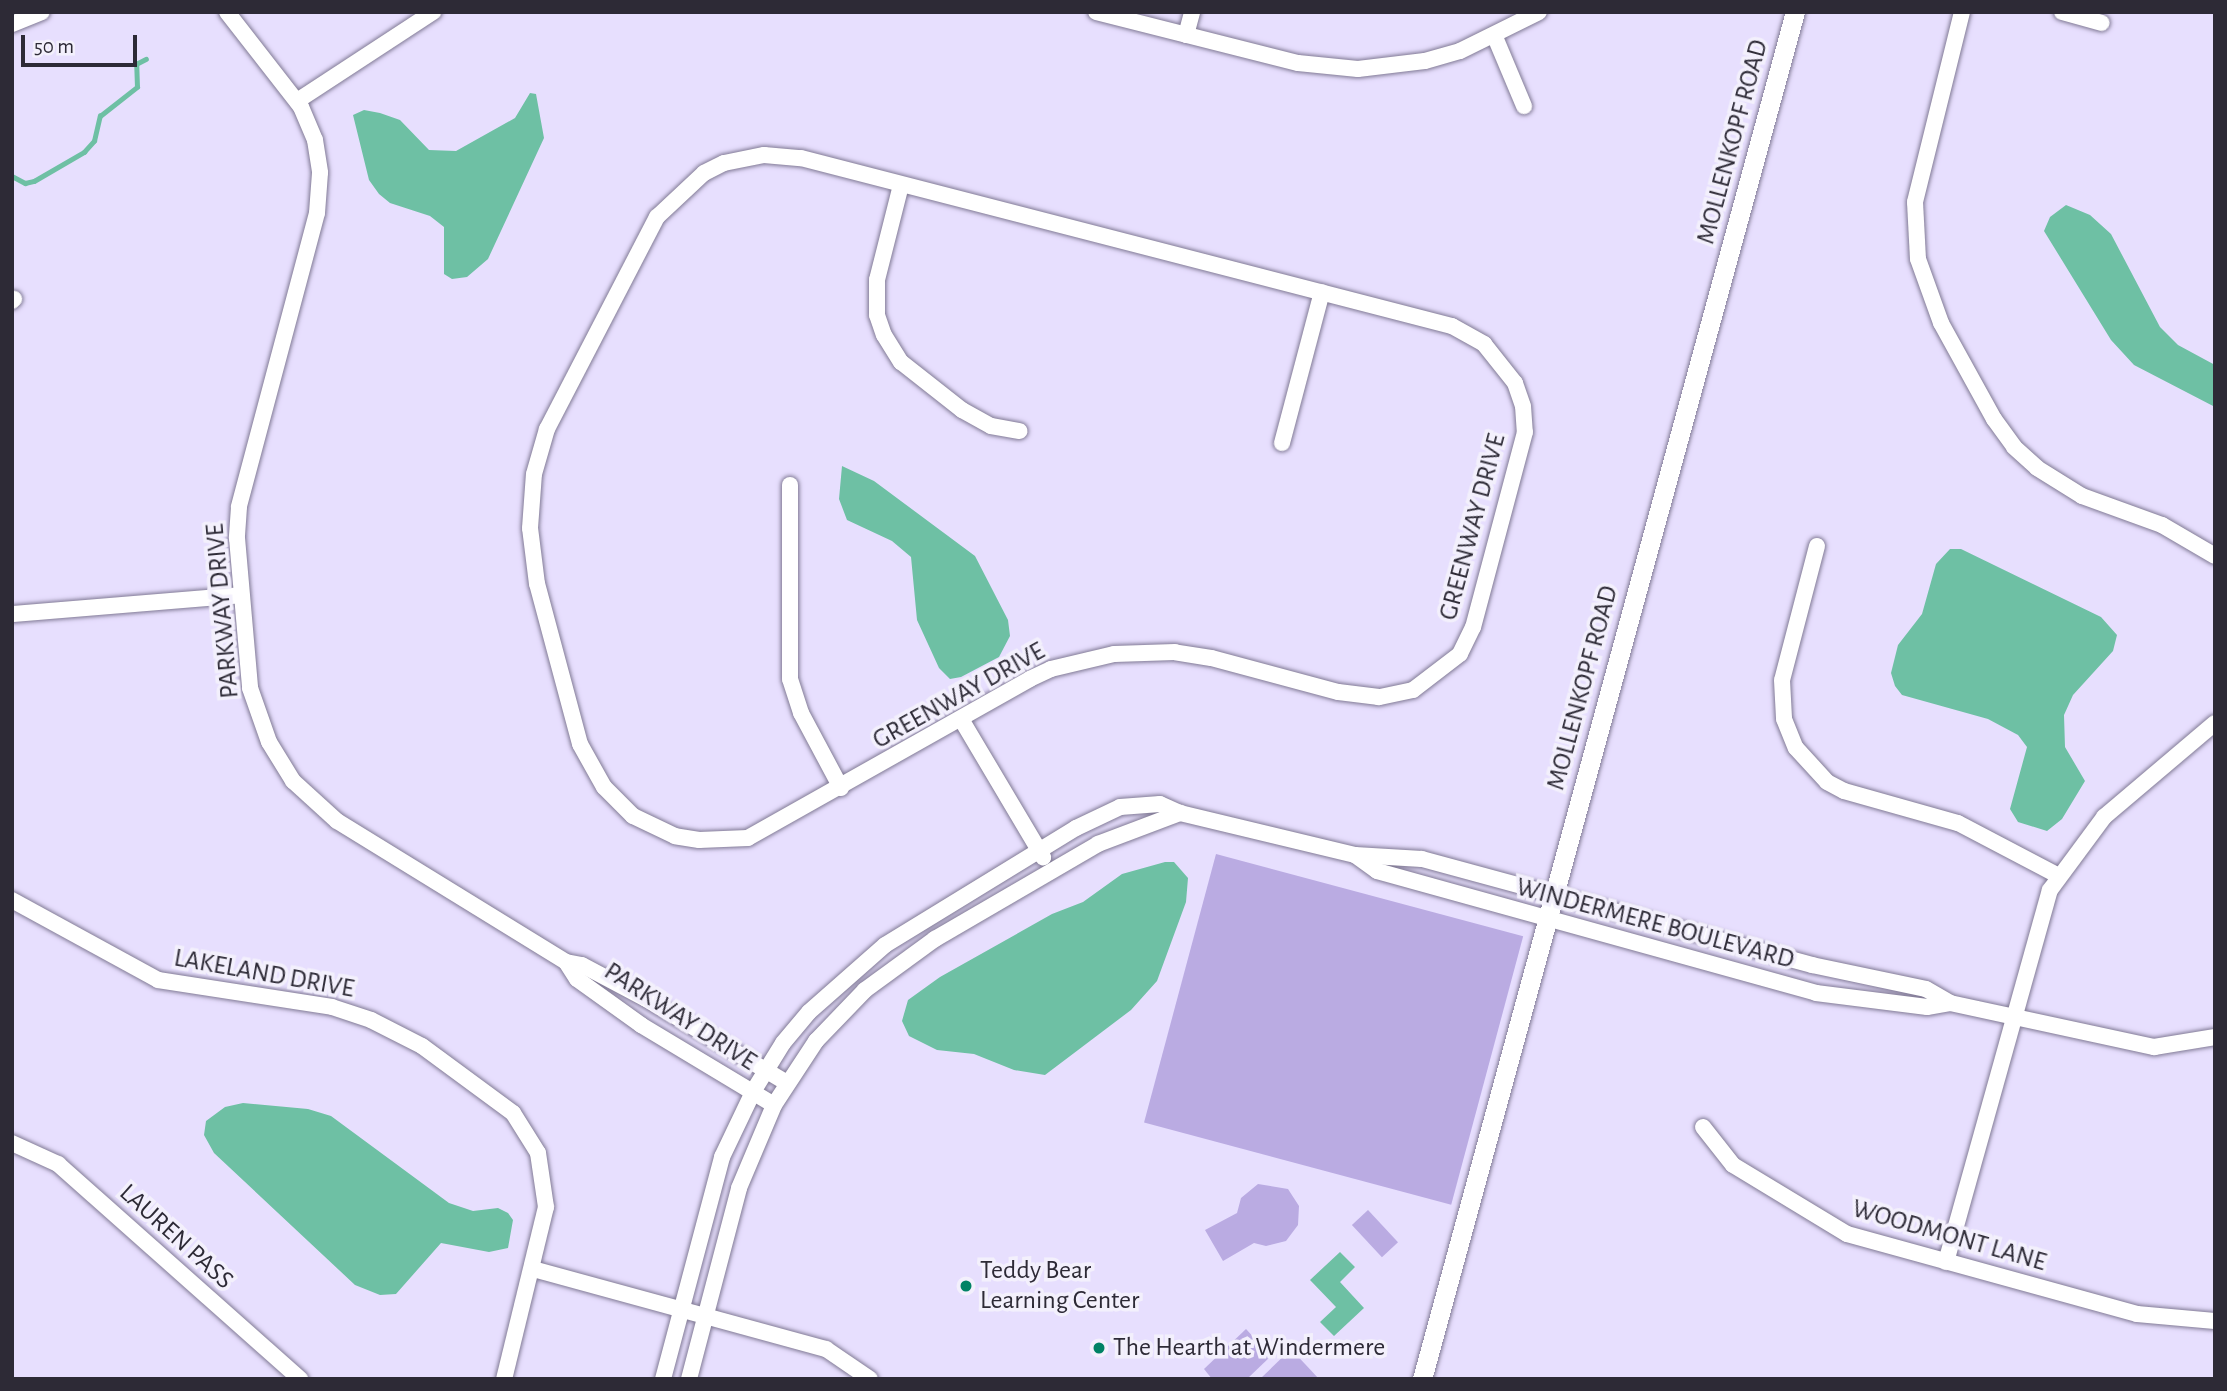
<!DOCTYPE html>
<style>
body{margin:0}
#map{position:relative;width:2227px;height:1391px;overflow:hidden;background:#e7dffe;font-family:"Alegreya Sans",sans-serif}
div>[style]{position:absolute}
.green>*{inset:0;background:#baabe2;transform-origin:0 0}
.water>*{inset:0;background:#6ec0a4}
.stream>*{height:4.5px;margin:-2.25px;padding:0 2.25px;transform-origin:2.25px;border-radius:2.25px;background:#6ec0a4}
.roads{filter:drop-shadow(0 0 2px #817a95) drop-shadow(0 0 2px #817a95)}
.minor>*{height:16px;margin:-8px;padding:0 8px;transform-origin:8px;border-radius:8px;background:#fff}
.tertiary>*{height:19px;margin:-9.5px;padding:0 9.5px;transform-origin:9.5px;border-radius:9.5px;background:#fff}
.dots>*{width:19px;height:19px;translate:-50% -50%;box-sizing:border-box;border:4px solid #f3f0fc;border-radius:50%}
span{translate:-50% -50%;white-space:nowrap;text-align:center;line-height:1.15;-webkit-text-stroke:7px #f3f0fc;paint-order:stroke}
.street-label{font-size:26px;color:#2d2a36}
.poi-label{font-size:26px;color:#2d2a36}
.left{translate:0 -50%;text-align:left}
.frame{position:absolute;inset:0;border:14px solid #2d2a36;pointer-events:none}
.scale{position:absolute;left:21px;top:35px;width:116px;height:32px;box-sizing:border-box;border:4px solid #2d2a36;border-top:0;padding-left:9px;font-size:21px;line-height:24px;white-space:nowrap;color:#2d2a36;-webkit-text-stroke:5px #f3f0fc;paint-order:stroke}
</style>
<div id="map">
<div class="green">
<i style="left:1216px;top:854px;width:318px;height:278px;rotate:15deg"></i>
<i style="clip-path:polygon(1258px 1184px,1288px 1189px,1299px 1206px,1298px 1225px,1286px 1241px,1266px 1246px,1254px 1243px,1223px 1261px,1205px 1230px,1237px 1213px,1241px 1198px)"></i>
<i style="left:1368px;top:1210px;width:44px;height:22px;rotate:47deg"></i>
<i style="clip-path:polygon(1246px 1329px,1271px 1356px,1247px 1379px,1212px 1379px,1204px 1369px)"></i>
<i style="clip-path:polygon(1291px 1349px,1319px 1379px,1260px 1379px)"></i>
</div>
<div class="water">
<i style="clip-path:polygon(530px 93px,536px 94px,544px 138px,488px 259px,467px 277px,452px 279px,444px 274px,444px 227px,430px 216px,390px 203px,379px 194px,369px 180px,353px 115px,364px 110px,380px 113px,400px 120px,429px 150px,456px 151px,515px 118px)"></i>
<i style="clip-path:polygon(2066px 205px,2090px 215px,2111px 234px,2160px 327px,2178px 345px,2215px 365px,2215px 407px,2134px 365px,2111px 340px,2044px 231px,2050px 217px)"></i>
<i style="clip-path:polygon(842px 466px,874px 481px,975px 556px,1008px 620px,1010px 636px,999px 657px,961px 677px,950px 679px,939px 668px,917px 620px,911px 557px,892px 541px,847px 520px,839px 499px)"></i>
<i style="clip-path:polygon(1950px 549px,1961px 549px,2101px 617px,2117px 635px,2113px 651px,2073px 695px,2064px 715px,2065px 747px,2085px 781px,2062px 819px,2047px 831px,2018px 822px,2010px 809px,2027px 747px,2018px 735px,1988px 719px,1902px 695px,1895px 686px,1891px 673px,1898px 645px,1922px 614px,1936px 564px)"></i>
<i style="clip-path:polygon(1165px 862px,1174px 862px,1188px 878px,1186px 902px,1157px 981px,1131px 1010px,1045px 1075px,1014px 1070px,974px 1054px,937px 1050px,909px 1036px,902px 1021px,908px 1000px,940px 977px,1052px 914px,1083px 902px,1122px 874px)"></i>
<i style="clip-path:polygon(243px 1103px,308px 1109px,331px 1116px,449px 1203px,473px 1211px,498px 1208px,508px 1213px,513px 1220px,508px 1248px,489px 1252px,441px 1243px,396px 1294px,380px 1295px,355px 1285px,214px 1153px,204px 1135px,206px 1121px,225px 1107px)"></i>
<i style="clip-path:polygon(1340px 1252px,1355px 1267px,1340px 1282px,1364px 1308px,1334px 1336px,1320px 1322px,1336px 1307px,1310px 1280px)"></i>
</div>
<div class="stream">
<i style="left:12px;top:176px;width:15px;rotate:28deg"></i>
<i style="left:25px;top:183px;width:9px;rotate:-13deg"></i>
<i style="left:34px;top:181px;width:58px;rotate:-30.1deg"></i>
<i style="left:84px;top:152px;width:15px;rotate:-48deg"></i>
<i style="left:94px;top:141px;width:26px;rotate:-77deg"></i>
<i style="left:100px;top:116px;width:47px;rotate:-38.1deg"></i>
<i style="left:137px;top:87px;width:23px;rotate:-92deg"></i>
<i style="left:136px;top:64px;width:11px;rotate:-27deg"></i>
</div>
<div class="roads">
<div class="minor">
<i style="left:227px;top:12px;width:120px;rotate:52.1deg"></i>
<i style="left:301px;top:107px;width:36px;rotate:67deg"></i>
<i style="left:315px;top:140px;width:33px;rotate:81deg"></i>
<i style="left:320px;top:173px;width:40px;rotate:94.3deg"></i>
<i style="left:317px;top:213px;width:304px;rotate:104.9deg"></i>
<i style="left:239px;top:507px;width:31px;rotate:94deg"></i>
<i style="left:237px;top:538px;width:151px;rotate:85deg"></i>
<i style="left:250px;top:688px;width:57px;rotate:70.6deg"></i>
<i style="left:269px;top:742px;width:46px;rotate:58.4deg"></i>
<i style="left:293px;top:781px;width:59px;rotate:42.3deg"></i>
<i style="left:337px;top:821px;width:269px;rotate:31.6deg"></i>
<i style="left:566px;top:962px;width:16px;rotate:11deg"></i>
<i style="left:582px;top:965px;width:72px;rotate:28deg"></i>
<i style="left:646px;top:999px;width:164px;rotate:30.8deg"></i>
<i style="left:1096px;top:12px;width:208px;rotate:14.2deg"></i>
<i style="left:1298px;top:63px;width:60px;rotate:5.7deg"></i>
<i style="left:1358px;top:69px;width:67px;rotate:-6.8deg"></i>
<i style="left:1425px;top:61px;width:36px;rotate:-16deg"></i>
<i style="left:1460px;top:51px;width:88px;rotate:-26.3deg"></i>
<i style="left:1962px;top:12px;width:196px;rotate:103.9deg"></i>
<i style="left:1915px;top:202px;width:57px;rotate:87deg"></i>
<i style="left:1918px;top:259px;width:68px;rotate:70.2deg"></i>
<i style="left:1941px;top:323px;width:110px;rotate:61.1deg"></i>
<i style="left:1994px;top:419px;width:34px;rotate:54deg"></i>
<i style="left:2014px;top:447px;width:31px;rotate:42deg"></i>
<i style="left:2037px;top:468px;width:53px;rotate:31.9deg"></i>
<i style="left:2082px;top:496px;width:85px;rotate:19.9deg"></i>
<i style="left:2162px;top:525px;width:61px;rotate:30.3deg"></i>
<i style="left:2062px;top:12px;width:41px;rotate:15.4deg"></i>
<i style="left:12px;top:24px;width:32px;rotate:-22deg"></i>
<i style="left:1186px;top:35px;width:24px;rotate:-75deg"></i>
<i style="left:1495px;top:37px;width:75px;rotate:67.2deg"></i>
<i style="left:297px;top:101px;width:163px;rotate:-33.2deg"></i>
<i style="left:764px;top:155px;width:37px;rotate:5deg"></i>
<i style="left:801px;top:158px;width:672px;rotate:14.47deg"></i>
<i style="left:1452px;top:326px;width:37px;rotate:29deg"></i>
<i style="left:1484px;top:344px;width:50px;rotate:51.5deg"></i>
<i style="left:1515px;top:383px;width:24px;rotate:71deg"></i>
<i style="left:1523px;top:406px;width:26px;rotate:86deg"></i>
<i style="left:1525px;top:432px;width:202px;rotate:104.9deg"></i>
<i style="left:1473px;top:627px;width:30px;rotate:116deg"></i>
<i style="left:1460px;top:654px;width:59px;rotate:142.5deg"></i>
<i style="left:1413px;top:690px;width:35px;rotate:168deg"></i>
<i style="left:1379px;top:697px;width:41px;rotate:-173deg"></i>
<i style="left:1338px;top:692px;width:131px;rotate:-165deg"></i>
<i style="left:1211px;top:658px;width:36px;rotate:-171deg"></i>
<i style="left:1175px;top:652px;width:61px;rotate:178.1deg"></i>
<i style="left:1114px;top:654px;width:65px;rotate:166.6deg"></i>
<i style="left:1051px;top:669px;width:23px;rotate:155deg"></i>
<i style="left:1030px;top:679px;width:324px;rotate:150.6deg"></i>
<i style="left:748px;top:838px;width:49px;rotate:177.7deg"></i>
<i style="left:699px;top:840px;width:24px;rotate:-171deg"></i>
<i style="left:675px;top:836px;width:47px;rotate:-154.5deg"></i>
<i style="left:633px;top:816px;width:41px;rotate:-135deg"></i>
<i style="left:604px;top:787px;width:49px;rotate:-119.2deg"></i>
<i style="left:580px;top:744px;width:166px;rotate:-105deg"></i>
<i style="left:537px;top:584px;width:56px;rotate:-97.1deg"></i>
<i style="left:530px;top:528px;width:54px;rotate:-85.8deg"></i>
<i style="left:534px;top:474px;width:47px;rotate:-73.9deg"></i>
<i style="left:547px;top:429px;width:239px;rotate:-62.6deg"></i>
<i style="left:657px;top:217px;width:64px;rotate:-43.1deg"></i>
<i style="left:704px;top:173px;width:22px;rotate:-27deg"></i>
<i style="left:724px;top:163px;width:41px;rotate:-11.3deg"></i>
<i style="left:901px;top:185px;width:98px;rotate:104.2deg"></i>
<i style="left:877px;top:280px;width:35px;rotate:90deg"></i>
<i style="left:877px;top:315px;width:21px;rotate:71deg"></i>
<i style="left:884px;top:335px;width:32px;rotate:58deg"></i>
<i style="left:901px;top:362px;width:78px;rotate:38.2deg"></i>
<i style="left:962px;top:410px;width:33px;rotate:29deg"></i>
<i style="left:991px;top:426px;width:29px;rotate:10deg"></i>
<i style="left:12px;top:301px;width:3px;rotate:-45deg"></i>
<i style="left:1282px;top:443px;width:156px;rotate:-75.2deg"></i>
<i style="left:790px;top:485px;width:194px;rotate:90deg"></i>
<i style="left:790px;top:679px;width:36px;rotate:72deg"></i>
<i style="left:801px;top:713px;width:85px;rotate:61.9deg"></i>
<i style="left:1817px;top:546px;width:138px;rotate:104.6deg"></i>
<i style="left:1782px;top:680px;width:39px;rotate:87deg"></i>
<i style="left:1784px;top:719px;width:31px;rotate:68deg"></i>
<i style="left:1796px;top:748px;width:46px;rotate:47.6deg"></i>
<i style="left:1827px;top:782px;width:19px;rotate:28deg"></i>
<i style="left:1844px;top:791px;width:118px;rotate:15.7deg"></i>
<i style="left:1958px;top:823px;width:114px;rotate:27.7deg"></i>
<i style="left:12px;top:614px;width:230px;rotate:-4.7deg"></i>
<i style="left:961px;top:719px;width:161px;rotate:59.3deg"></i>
<i style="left:1355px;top:855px;width:27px;rotate:36deg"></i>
<i style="left:1377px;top:871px;width:456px;rotate:15.5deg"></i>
<i style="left:1816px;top:993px;width:112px;rotate:7.2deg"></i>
<i style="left:1927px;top:1007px;width:23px;rotate:-10deg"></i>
<i style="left:1950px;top:1003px;width:209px;rotate:12.2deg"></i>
<i style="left:2154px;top:1047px;width:62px;rotate:-9.3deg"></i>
<i style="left:12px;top:900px;width:166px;rotate:28.7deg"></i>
<i style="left:158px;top:980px;width:176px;rotate:8.8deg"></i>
<i style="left:332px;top:1007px;width:41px;rotate:18.4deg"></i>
<i style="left:371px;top:1020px;width:57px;rotate:27deg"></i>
<i style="left:422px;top:1046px;width:113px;rotate:36.4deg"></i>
<i style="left:513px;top:1113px;width:47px;rotate:58deg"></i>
<i style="left:538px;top:1153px;width:55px;rotate:81.6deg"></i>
<i style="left:546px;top:1207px;width:177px;rotate:103.7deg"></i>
<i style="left:566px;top:962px;width:20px;rotate:57deg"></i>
<i style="left:577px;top:979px;width:79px;rotate:35.7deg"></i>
<i style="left:641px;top:1025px;width:155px;rotate:31deg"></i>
<i style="left:1703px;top:1127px;width:48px;rotate:51.7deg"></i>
<i style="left:1733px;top:1165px;width:133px;rotate:31.2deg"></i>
<i style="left:1847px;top:1234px;width:301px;rotate:15.4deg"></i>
<i style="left:2137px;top:1314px;width:78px;rotate:5.1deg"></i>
<i style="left:12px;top:1143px;width:51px;rotate:24.5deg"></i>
<i style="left:58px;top:1164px;width:324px;rotate:41.6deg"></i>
<i style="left:1946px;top:1262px;width:386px;rotate:-74.4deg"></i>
<i style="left:2050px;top:890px;width:91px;rotate:-53.5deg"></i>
<i style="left:2104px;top:817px;width:145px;rotate:-40.3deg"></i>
<i style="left:533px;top:1269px;width:304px;rotate:15.3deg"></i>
<i style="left:826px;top:1349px;width:53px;rotate:34.3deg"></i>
<i style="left:663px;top:1379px;width:230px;rotate:-75.1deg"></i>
<i style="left:722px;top:1157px;width:74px;rotate:-64.5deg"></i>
<i style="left:754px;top:1090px;width:55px;rotate:-58.3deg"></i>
<i style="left:783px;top:1043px;width:40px;rotate:-50deg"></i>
<i style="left:809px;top:1012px;width:101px;rotate:-41.4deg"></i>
<i style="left:885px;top:945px;width:224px;rotate:-31.5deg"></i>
<i style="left:1076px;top:828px;width:49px;rotate:-25.5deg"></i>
<i style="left:1120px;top:807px;width:40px;rotate:-4.3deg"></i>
<i style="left:1160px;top:804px;width:22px;rotate:24deg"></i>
<i style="left:1180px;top:813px;width:180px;rotate:13.5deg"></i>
<i style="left:1355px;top:855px;width:67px;rotate:3.4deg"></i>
<i style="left:1422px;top:859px;width:404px;rotate:15.2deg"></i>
<i style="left:1812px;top:965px;width:116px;rotate:11.9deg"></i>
<i style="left:1926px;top:989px;width:28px;rotate:30deg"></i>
<i style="left:689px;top:1379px;width:197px;rotate:-75.3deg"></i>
<i style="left:739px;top:1188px;width:90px;rotate:-67.1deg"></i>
<i style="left:774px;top:1105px;width:77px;rotate:-56.7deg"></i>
<i style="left:816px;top:1041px;width:71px;rotate:-46.1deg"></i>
<i style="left:865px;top:990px;width:87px;rotate:-36.1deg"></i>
<i style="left:935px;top:939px;width:189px;rotate:-30.2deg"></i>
<i style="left:1098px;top:844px;width:88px;rotate:-20.7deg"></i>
</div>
<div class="tertiary">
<i style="left:1422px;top:1379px;width:1417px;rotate:-74.74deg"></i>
</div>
</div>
<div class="dots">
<i style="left:966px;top:1286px;background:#008264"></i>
<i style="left:1099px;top:1348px;background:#008264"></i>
</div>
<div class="street-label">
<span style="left:1733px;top:142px;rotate:-75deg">MOLLENKOPF ROAD</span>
<span style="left:1473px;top:527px;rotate:-75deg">GREENWAY DRIVE</span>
<span style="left:223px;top:611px;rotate:-95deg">PARKWAY DRIVE</span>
<span style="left:1583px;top:688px;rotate:-75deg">MOLLENKOPF ROAD</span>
<span style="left:959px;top:696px;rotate:-29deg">GREENWAY DRIVE</span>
<span style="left:1655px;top:924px;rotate:15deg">WINDERMERE BOULEVARD</span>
<span style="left:264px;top:974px;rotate:10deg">LAKELAND DRIVE</span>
<span style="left:680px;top:1017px;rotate:33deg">PARKWAY DRIVE</span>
<span style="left:1949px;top:1236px;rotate:16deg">WOODMONT LANE</span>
<span style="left:176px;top:1237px;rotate:42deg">LAUREN PASS</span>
</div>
<div class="poi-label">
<span class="left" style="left:980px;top:1286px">Teddy Bear<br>Learning Center</span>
<span class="left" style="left:1113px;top:1348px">The Hearth at Windermere</span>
</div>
<div class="frame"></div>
<div class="scale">50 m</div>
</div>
